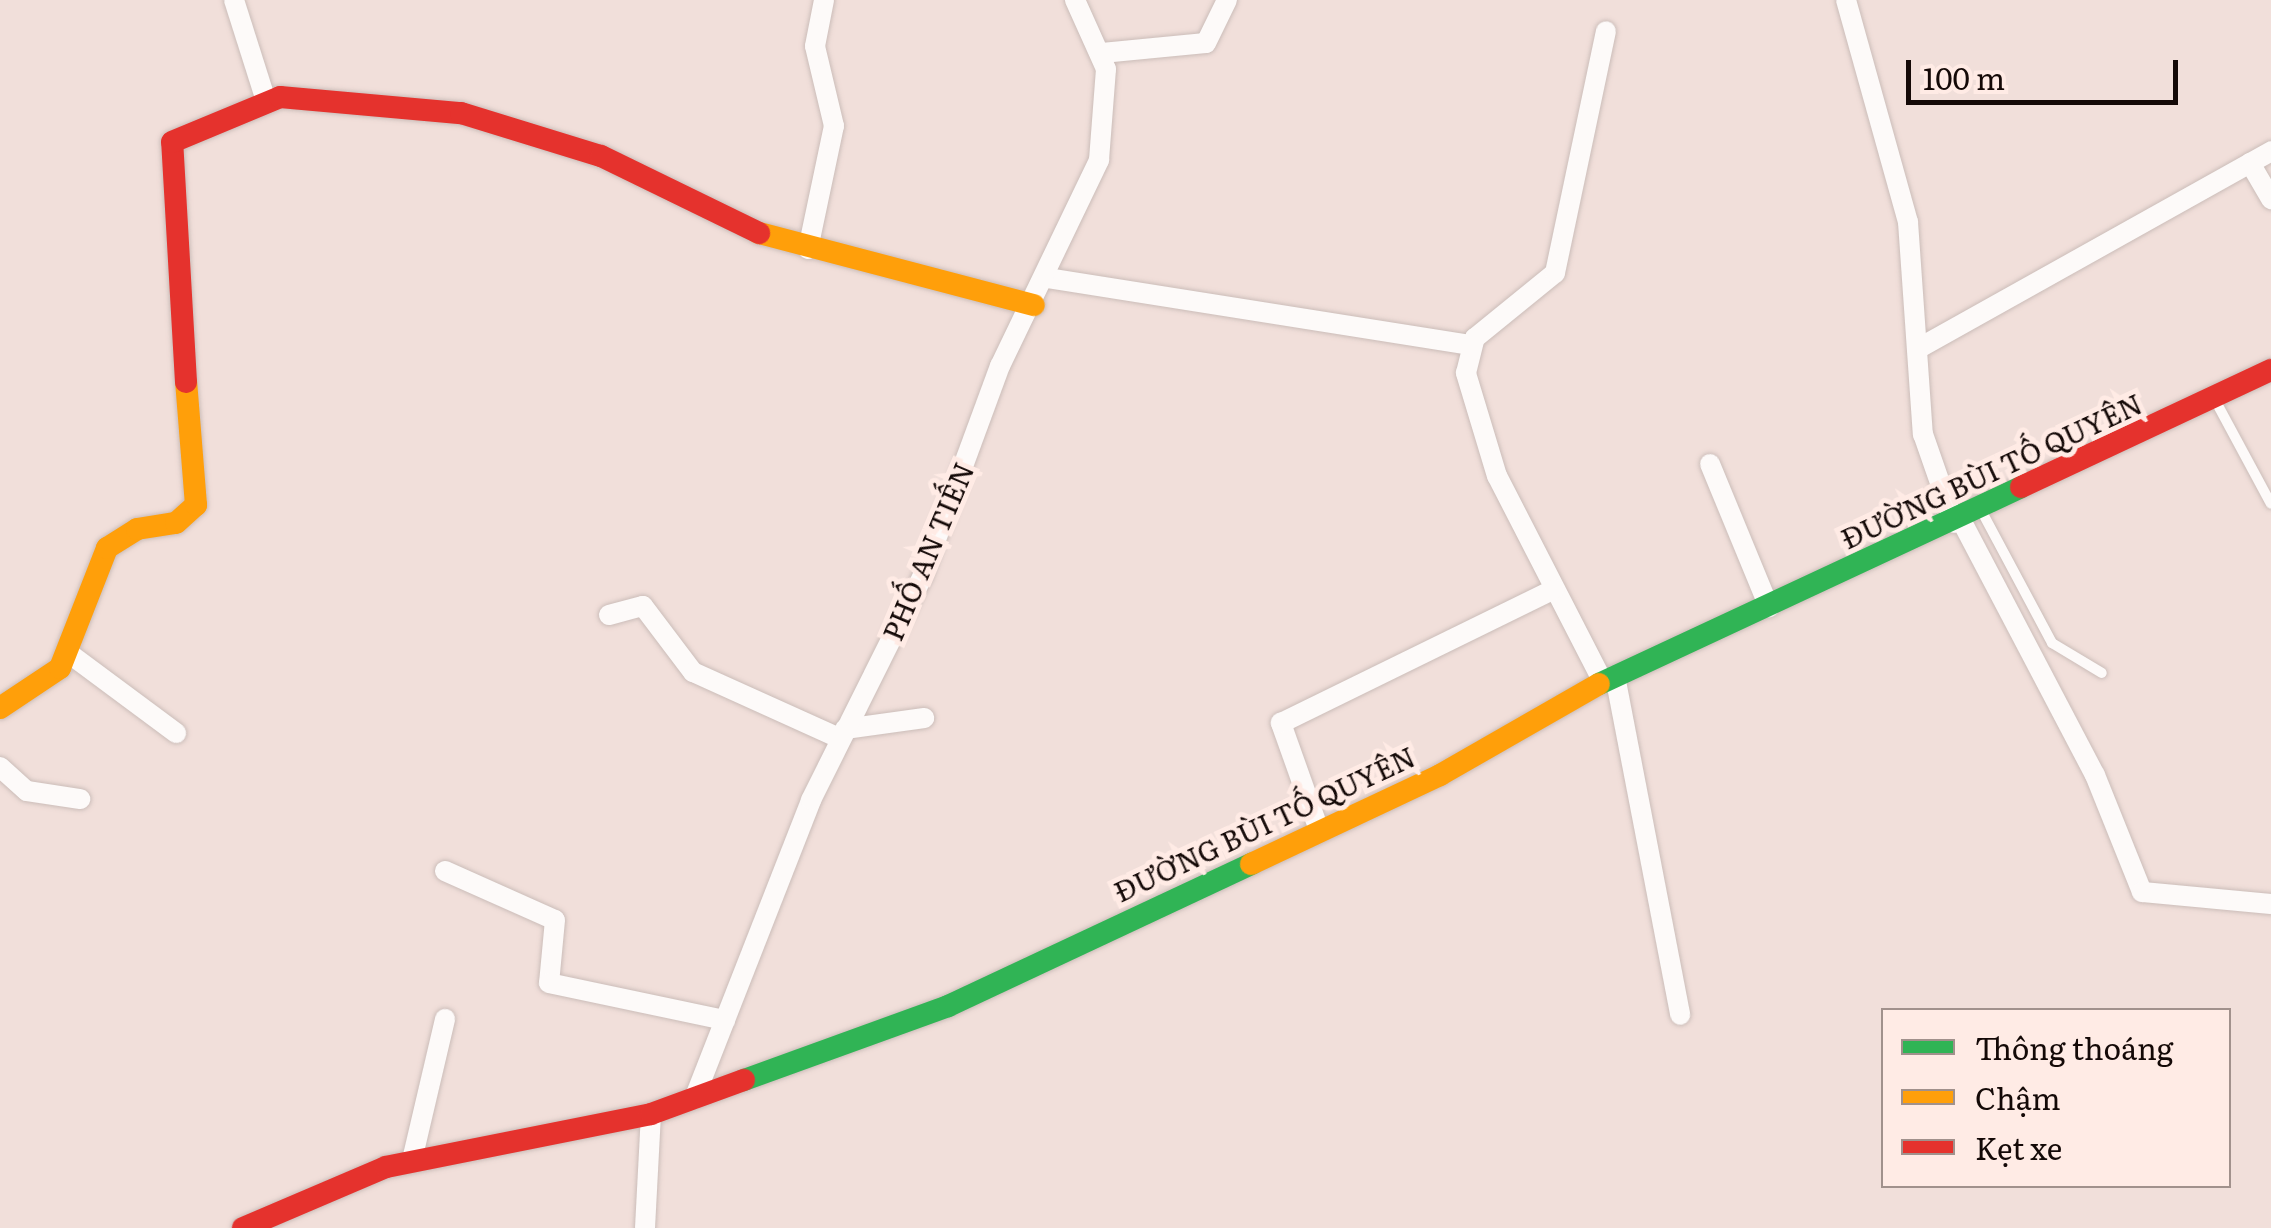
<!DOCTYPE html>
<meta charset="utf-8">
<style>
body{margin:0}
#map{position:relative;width:2271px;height:1228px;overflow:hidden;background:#f1dfda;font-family:Literata,serif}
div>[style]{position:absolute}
.roads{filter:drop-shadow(0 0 2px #cbbdb9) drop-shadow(0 0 2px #cbbdb9)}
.lane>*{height:10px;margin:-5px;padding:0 5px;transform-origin:5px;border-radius:5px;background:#fdfaf9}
.street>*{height:20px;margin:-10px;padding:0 10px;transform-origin:10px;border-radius:10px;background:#fdfaf9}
.fast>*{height:22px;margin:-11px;padding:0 11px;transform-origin:11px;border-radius:11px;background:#30b455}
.slow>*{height:22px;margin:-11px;padding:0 11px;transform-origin:11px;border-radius:11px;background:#ff9f0a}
.jam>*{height:22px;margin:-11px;padding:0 11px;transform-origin:11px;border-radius:11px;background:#e5322d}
span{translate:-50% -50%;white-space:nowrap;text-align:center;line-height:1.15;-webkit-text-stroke:10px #ffebe5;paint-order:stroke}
.street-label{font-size:28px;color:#140907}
.legend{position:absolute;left:1881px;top:1008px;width:350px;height:180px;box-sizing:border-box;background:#ffebe5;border:2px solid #a1918c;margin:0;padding:12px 18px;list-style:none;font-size:30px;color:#140907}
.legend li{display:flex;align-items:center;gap:20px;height:50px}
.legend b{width:50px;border:2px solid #a1918c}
.scale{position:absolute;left:1906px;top:60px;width:272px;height:45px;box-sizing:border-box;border:5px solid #140907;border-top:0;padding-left:12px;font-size:30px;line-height:35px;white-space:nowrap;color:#140907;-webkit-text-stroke:8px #ffebe5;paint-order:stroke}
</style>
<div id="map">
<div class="roads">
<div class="lane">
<i style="left:2214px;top:398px;width:120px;rotate:61.7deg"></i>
<i style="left:1981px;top:510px;width:151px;rotate:61.9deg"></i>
<i style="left:2052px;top:643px;width:58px;rotate:31deg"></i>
</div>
<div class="street">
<i style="left:234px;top:0;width:106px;rotate:72.4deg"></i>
<i style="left:1846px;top:0;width:230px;rotate:74.4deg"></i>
<i style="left:1908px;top:222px;width:213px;rotate:86deg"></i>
<i style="left:1923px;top:434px;width:94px;rotate:70.8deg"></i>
<i style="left:1102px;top:53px;width:104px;rotate:-5.5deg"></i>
<i style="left:1206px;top:43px;width:48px;rotate:-64deg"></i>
<i style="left:2250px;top:163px;width:42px;rotate:59.7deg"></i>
<i style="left:808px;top:249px;width:126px;rotate:-78.1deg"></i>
<i style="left:834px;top:126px;width:82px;rotate:-103.4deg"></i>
<i style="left:815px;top:46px;width:47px;rotate:-78.9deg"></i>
<i style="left:1047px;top:278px;width:429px;rotate:9deg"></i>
<i style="left:1921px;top:347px;width:401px;rotate:-29.2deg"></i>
<i style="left:1710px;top:464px;width:155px;rotate:67.6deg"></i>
<i style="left:1961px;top:520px;width:288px;rotate:62.3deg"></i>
<i style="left:2095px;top:775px;width:126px;rotate:68.1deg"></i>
<i style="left:2142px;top:892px;width:130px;rotate:5.3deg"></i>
<i style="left:609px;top:615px;width:35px;rotate:-15deg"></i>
<i style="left:643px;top:606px;width:83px;rotate:52.9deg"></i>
<i style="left:693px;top:672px;width:160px;rotate:24.3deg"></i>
<i style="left:67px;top:652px;width:136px;rotate:36.6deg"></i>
<i style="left:1615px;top:676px;width:345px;rotate:79.1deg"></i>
<i style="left:1603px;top:682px;width:232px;rotate:-117.2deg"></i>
<i style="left:1497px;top:476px;width:108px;rotate:-106.8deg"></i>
<i style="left:1466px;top:373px;width:36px;rotate:-76deg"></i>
<i style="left:1475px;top:338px;width:103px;rotate:-39.1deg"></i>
<i style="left:1555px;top:273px;width:247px;rotate:-78.1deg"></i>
<i style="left:845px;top:729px;width:80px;rotate:-7.9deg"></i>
<i style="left:0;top:767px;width:36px;rotate:42deg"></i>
<i style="left:27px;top:791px;width:54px;rotate:8.6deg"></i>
<i style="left:1319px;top:830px;width:114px;rotate:-109.6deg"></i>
<i style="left:1281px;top:723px;width:304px;rotate:-26.1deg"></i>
<i style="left:445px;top:871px;width:120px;rotate:24deg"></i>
<i style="left:555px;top:920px;width:63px;rotate:95.4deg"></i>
<i style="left:549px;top:983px;width:180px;rotate:11.9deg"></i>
<i style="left:694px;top:1099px;width:321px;rotate:-68.6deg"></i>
<i style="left:811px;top:800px;width:251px;rotate:-63.5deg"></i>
<i style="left:923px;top:575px;width:223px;rotate:-69.8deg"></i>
<i style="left:1000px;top:366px;width:229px;rotate:-64.3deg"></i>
<i style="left:1099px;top:160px;width:91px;rotate:-85.6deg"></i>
<i style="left:1106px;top:69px;width:76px;rotate:-114.2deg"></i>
<i style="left:412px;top:1160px;width:145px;rotate:-76.8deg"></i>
<i style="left:645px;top:1228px;width:114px;rotate:-87deg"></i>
</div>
<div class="fast">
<i style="left:1599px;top:684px;width:466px;rotate:-25deg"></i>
<i style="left:744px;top:1080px;width:217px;rotate:-19.9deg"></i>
<i style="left:948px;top:1006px;width:335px;rotate:-25.1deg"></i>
</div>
<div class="slow">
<i style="left:759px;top:233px;width:284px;rotate:14.7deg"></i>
<i style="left:0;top:708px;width:72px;rotate:-33.7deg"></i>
<i style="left:60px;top:668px;width:129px;rotate:-68.6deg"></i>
<i style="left:107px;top:548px;width:36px;rotate:-32deg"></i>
<i style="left:137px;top:529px;width:39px;rotate:-9deg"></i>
<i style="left:176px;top:523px;width:27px;rotate:-42deg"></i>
<i style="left:196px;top:505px;width:123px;rotate:-94.6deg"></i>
<i style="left:1251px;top:864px;width:209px;rotate:-25.2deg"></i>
<i style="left:1440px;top:775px;width:183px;rotate:-29.8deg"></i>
</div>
<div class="jam">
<i style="left:186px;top:382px;width:240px;rotate:-93.3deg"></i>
<i style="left:172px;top:142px;width:117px;rotate:-22.6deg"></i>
<i style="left:280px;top:97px;width:182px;rotate:5.1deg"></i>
<i style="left:461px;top:113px;width:146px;rotate:17.1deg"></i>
<i style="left:601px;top:156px;width:176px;rotate:26deg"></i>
<i style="left:2021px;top:487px;width:276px;rotate:-25.1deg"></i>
<i style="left:243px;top:1228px;width:155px;rotate:-23.1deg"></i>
<i style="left:386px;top:1167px;width:270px;rotate:-11.3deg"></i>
<i style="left:651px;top:1114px;width:99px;rotate:-20.1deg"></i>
</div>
</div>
<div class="street-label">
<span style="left:1991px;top:470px;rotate:-25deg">ĐƯỜNG BÙI TỐ QUYÊN</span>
<span style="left:927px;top:551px;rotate:-67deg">PHỐ AN TIẾN</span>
<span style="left:1264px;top:823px;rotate:-25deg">ĐƯỜNG BÙI TỐ QUYÊN</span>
</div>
<ul class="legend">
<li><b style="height:12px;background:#30b455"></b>Thông thoáng</li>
<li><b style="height:12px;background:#ff9f0a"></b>Chậm</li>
<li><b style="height:12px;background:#e5322d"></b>Kẹt xe</li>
</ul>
<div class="scale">100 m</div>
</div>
